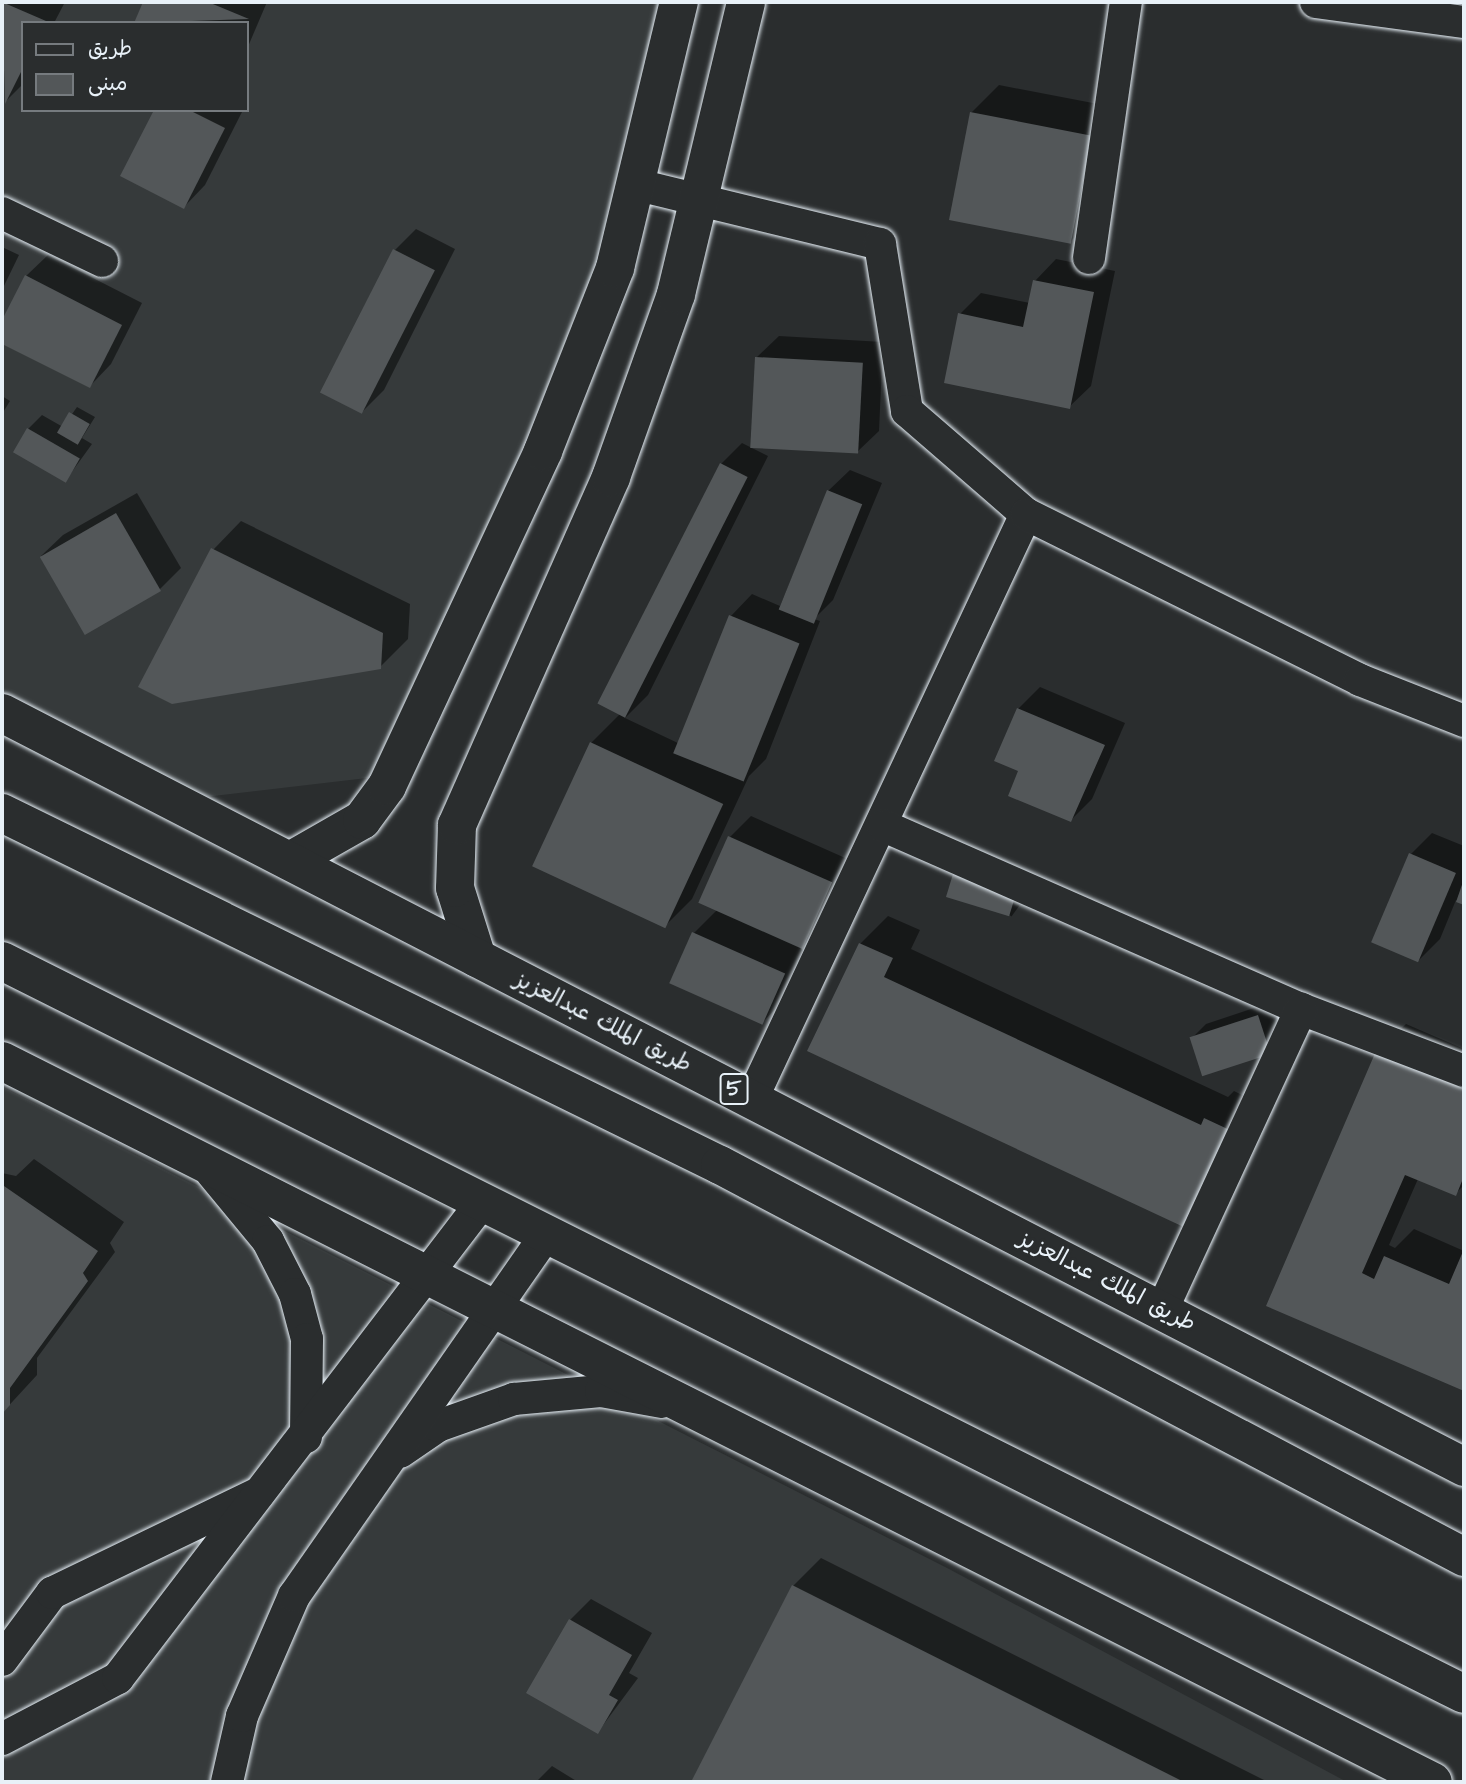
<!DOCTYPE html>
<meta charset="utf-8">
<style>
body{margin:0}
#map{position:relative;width:1466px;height:1784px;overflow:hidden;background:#2a2d2e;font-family:"Architects Daughter","Playpen Sans Arabic",sans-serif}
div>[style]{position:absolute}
.built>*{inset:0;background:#363a3b}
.shadow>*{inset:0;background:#0007;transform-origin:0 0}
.building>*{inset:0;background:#535759;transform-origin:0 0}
.roads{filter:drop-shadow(0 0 2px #e8f1f8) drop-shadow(0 0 2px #e8f1f8)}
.street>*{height:32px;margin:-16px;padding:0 16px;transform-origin:16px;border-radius:16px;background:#2a2d2e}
.secondary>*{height:38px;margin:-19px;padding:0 19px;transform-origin:19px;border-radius:19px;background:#2a2d2e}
.highway>*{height:38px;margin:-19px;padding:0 19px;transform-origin:19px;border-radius:19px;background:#2a2d2e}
span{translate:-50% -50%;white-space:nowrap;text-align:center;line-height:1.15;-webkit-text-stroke:6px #2a2d2e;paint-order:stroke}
.shield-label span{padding:2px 5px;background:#2a2d2e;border:2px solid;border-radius:5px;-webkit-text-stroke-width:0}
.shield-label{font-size:21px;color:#e8f1f8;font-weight:700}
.street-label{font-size:23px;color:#e8f1f8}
.frame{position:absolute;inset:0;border:4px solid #e8f1f8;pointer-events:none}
.legend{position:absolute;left:21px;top:21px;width:228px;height:91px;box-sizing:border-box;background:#2a2d2e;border:2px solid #767b7f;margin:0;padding:9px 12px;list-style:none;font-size:21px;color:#e8f1f8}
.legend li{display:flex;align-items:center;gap:14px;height:35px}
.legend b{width:35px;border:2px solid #767b7f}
</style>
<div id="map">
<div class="built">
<i style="clip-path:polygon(evenodd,2px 2px,668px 2px,634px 223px,514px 567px,401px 774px,179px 800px,2px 714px,2px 2px,23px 23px,247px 23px,247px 110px,23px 110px,23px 23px)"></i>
<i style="clip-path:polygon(2px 1087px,949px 1569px,1347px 1782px,2px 1782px)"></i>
</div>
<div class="shadow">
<i style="clip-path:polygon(2px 2px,65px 2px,54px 23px,23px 23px,23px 84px,5px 102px)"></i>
<i style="clip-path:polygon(145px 2px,267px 2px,247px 49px,247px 23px,136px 23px)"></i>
<i style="clip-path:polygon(999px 85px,1119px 108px,1098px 214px,1070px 242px,971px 113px)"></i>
<i style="clip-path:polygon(156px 110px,243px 110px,205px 185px,184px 207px)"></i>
<i style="clip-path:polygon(416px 229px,455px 249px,384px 390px,362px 412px,395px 250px)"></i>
<i style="clip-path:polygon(2px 247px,19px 255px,2px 290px)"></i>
<i style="clip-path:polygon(48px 255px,142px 303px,111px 364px,90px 386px,2px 342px,2px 324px,26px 276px)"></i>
<i style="clip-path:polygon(1056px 259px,1115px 271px,1091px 386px,1069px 407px,960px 314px,981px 293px,1030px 303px,1035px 281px)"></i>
<i style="clip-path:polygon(779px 336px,883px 342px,879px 431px,857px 452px,757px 357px)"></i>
<i style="clip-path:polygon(2px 396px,10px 401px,2px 414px)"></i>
<i style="clip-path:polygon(77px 407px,95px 417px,82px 438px,92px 444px,66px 480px,28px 429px,42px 415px,63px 427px)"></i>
<i style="clip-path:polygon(742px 443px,768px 456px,648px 695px,625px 718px,680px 744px,731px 616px,752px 594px,780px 606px,828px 491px,850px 470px,882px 483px,833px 600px,814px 619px,820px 621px,766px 759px,749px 776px,692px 899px,664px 927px,591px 743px,621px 713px,721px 464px)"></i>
<i style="clip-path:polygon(137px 493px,181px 568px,159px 590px,41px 556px,63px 535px)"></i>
<i style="clip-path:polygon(241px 521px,410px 604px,408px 639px,380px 667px,213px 550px)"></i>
<i style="clip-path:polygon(1040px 687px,1125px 723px,1092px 799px,1071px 820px,1020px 770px,1018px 709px)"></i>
<i style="clip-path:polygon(751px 816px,852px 861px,823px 926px,800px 949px,806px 952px,783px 1001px,762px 1023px,694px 933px,717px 910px,729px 838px)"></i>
<i style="clip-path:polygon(1432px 833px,1464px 846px,1464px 903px,1456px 900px,1440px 939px,1419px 960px,1411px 854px)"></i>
<i style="left:969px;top:861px;width:67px;height:20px;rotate:36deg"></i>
<i style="clip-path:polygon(888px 916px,920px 930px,911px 949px,1228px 1097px,1234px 1091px,1260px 1104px,1216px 1198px,810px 1050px,860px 944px)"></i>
<i style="clip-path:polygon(1272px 1002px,1284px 1038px,1270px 1052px,1192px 1038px,1206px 1024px)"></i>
<i style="clip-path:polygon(1406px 1024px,1464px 1049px,1464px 1185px,1455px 1194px,1418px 1179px,1389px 1245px,1395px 1248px,1414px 1229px,1464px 1251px,1464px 1389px,1268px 1305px,1378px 1052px)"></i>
<i style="clip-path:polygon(34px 1159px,124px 1222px,110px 1243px,115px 1252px,37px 1358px,37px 1375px,2px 1413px,2px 1173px,16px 1176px)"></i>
<i style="clip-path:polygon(821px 1558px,1268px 1782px,693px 1782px,793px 1586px)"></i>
<i style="clip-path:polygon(591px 1599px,652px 1633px,629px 1673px,638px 1678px,598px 1732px,570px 1620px)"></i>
<i style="clip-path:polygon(552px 1766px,578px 1782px,536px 1782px)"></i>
</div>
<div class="building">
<i style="clip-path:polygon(2px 2px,46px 21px,23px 23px,23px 68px,5px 104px)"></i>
<i style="clip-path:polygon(143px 2px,208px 2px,249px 19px,134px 23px)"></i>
<i style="clip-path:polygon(154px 110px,189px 110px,225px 128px,184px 209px,120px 176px)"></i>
<i style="left:970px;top:112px;width:124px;height:110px;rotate:11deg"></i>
<i style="left:393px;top:249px;width:47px;height:161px;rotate:27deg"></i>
<i style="clip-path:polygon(25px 275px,122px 325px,90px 388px,2px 344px,2px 320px)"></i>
<i style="clip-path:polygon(1033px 280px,1094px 292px,1070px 409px,944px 383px,958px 313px,1023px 327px)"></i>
<i style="left:755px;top:357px;width:108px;height:91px;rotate:3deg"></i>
<i style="left:69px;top:412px;width:24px;height:24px;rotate:30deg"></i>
<i style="left:27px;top:428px;width:61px;height:28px;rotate:30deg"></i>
<i style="left:720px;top:463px;width:31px;height:270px;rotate:27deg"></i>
<i style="left:827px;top:490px;width:38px;height:129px;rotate:22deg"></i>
<i style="left:116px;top:513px;width:90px;height:88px;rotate:60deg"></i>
<i style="clip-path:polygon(211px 548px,383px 633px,381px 669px,172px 704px,138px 687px)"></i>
<i style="left:729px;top:615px;width:76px;height:149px;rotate:22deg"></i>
<i style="clip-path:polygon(1017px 708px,1105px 745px,1071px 822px,1008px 796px,1018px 771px,994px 761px)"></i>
<i style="left:590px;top:742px;width:147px;height:137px;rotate:25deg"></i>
<i style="left:728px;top:836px;width:114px;height:73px;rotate:24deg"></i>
<i style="left:1409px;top:853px;width:51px;height:97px;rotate:23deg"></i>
<i style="left:953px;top:874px;width:66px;height:24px;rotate:17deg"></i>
<i style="clip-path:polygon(1464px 879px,1464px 905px,1456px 902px)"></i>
<i style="left:692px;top:932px;width:102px;height:56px;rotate:24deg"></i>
<i style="clip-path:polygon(859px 943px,893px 958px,884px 977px,1201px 1125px,1204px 1118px,1234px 1132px,1188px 1229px,807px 1051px)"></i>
<i style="left:1258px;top:1015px;width:41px;height:72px;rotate:72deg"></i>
<i style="clip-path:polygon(1376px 1051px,1464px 1089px,1464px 1176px,1456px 1196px,1405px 1175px,1362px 1273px,1374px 1279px,1384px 1256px,1449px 1284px,1464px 1249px,1464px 1391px,1266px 1306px)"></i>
<i style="clip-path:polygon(4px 1186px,98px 1251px,83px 1273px,88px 1281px,10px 1388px,10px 1405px,2px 1414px)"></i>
<i style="clip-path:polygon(792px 1585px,1184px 1782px,691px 1782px)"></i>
<i style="clip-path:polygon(569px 1619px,632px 1655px,609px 1695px,618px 1700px,598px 1734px,526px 1693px)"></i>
</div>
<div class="roads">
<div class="street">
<i style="left:1316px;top:2px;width:149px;rotate:7.7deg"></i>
<i style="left:638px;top:185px;width:249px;rotate:13.7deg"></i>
<i style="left:880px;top:244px;width:169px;rotate:80.8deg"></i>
<i style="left:907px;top:411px;width:157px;rotate:40.9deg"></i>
<i style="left:1026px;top:514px;width:646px;rotate:115.1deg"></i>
<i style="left:2px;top:213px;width:111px;rotate:25.6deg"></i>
<i style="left:1089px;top:258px;width:259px;rotate:-81.8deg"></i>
<i style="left:1026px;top:514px;width:373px;rotate:26.4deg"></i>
<i style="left:1360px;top:680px;width:112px;rotate:21.5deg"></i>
<i style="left:884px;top:826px;width:455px;rotate:23.7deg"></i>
<i style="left:1301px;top:1009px;width:174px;rotate:20.8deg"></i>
<i style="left:212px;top:1173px;width:88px;rotate:50.5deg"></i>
<i style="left:268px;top:1241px;width:59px;rotate:63deg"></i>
<i style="left:295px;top:1294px;width:47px;rotate:75.1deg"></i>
<i style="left:307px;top:1339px;width:98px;rotate:90.6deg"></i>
<i style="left:1162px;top:1310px;width:332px;rotate:-65.2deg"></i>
<i style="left:400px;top:1452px;width:46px;rotate:-34.4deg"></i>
<i style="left:438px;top:1426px;width:81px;rotate:-19.6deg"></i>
<i style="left:514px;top:1399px;width:87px;rotate:-5.3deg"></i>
<i style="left:601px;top:1391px;width:62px;rotate:10.2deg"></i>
<i style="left:2px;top:1660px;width:84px;rotate:-53.3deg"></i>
<i style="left:52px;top:1593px;width:230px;rotate:-25.8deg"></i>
<i style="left:2px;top:1739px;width:131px;rotate:-27.7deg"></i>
<i style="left:118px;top:1678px;width:601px;rotate:-52.58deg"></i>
<i style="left:227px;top:1782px;width:68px;rotate:-77.2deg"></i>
<i style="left:242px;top:1716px;width:131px;rotate:-66.6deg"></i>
<i style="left:294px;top:1596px;width:442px;rotate:-55.1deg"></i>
</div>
<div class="secondary">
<i style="left:290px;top:861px;width:83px;rotate:-29.7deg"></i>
<i style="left:362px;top:820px;width:42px;rotate:-53.7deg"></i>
<i style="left:387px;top:786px;width:370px;rotate:-65deg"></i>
<i style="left:543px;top:451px;width:197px;rotate:-68.5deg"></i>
<i style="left:615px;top:268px;width:274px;rotate:-76.5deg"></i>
<i style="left:477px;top:958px;width:73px;rotate:-107.4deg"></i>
<i style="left:455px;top:888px;width:63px;rotate:-88.2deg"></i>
<i style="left:457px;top:825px;width:381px;rotate:-66.1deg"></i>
<i style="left:611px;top:477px;width:194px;rotate:-70.4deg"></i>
<i style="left:676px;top:294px;width:300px;rotate:-76.5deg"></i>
<i style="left:2px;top:961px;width:1635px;rotate:26.63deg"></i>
<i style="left:2px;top:1061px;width:1602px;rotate:26.74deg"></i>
</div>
<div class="highway">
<i style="left:2px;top:713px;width:1645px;rotate:27.28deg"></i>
<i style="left:2px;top:813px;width:800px;rotate:26.12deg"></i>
<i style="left:720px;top:1165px;width:841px;rotate:27.78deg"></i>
</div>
</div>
<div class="shield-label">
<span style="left:734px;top:1089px">5</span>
</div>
<div class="street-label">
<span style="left:603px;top:1022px;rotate:27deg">طريق الملك عبدالعزيز</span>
<span style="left:1107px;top:1281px;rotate:27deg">طريق الملك عبدالعزيز</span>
</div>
<div class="frame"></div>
<ul class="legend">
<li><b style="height:9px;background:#2a2d2e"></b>طريق</li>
<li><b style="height:19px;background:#535759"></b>مبنى</li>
</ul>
</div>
